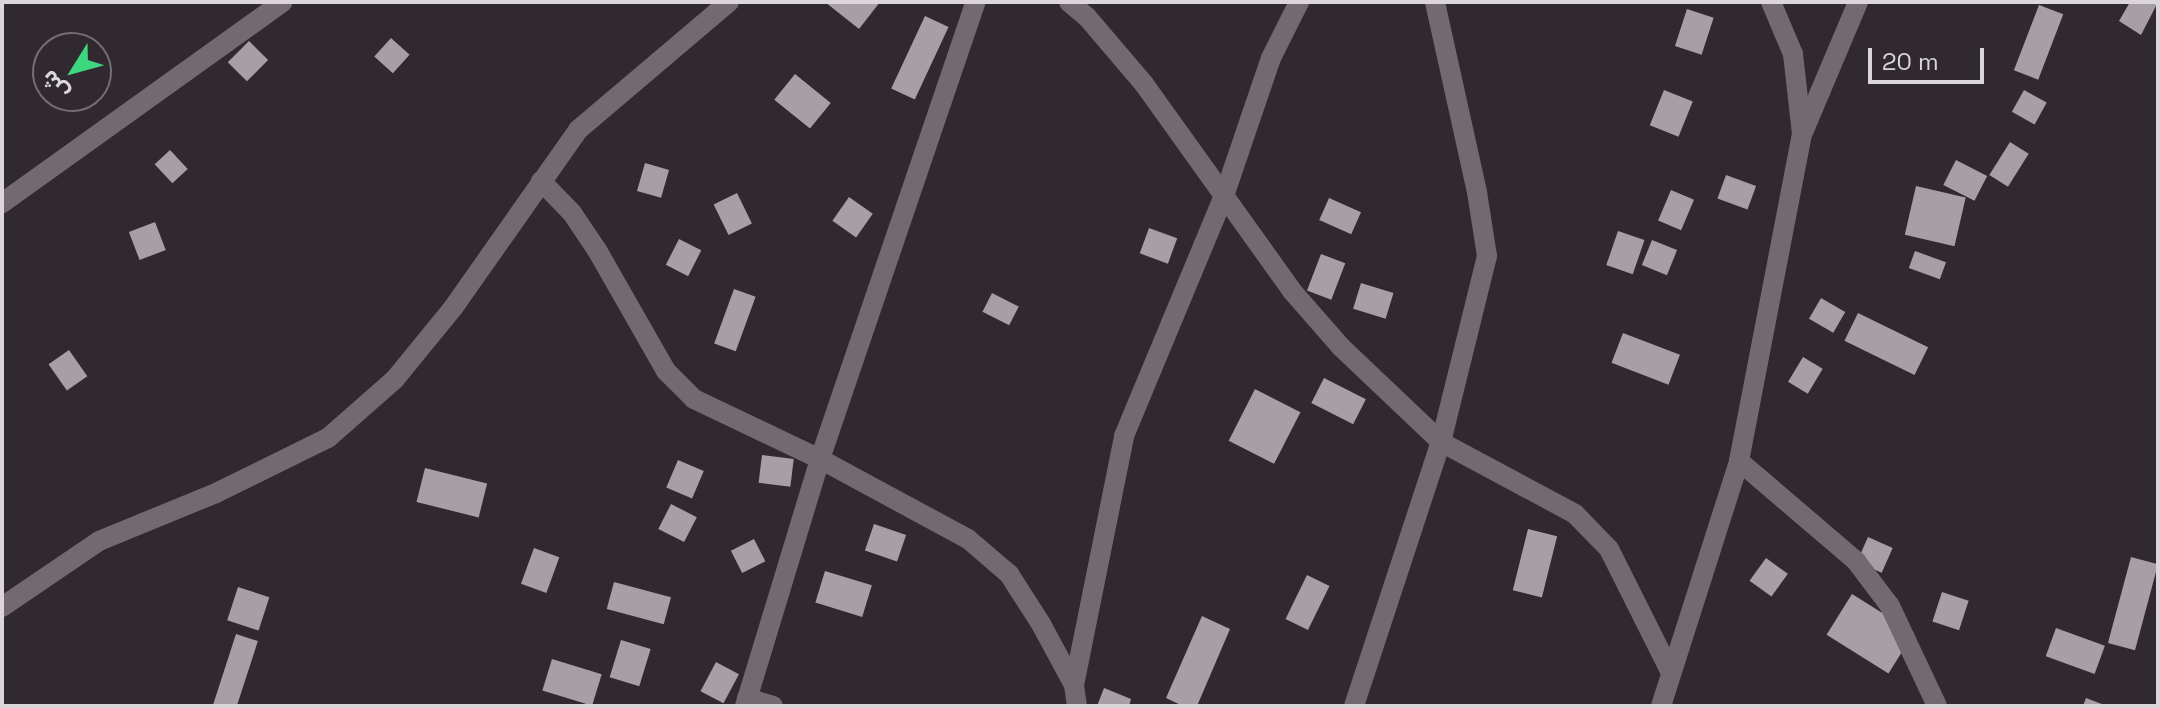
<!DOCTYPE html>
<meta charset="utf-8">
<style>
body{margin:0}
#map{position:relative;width:2160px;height:708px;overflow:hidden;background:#30292f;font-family:"Space Grotesk","Noto Sans Arabic",sans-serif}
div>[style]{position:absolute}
.building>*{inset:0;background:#a89fa6;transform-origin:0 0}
.street>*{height:20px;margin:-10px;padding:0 10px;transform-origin:10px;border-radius:10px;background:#736a71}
span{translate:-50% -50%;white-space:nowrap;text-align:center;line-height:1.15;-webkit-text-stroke:8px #30292f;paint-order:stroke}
.frame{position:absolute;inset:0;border:4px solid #dad6d9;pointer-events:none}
.north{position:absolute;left:32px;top:32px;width:80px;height:80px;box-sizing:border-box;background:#30292f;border:2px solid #746e73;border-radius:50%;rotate:233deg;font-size:22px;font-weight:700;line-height:32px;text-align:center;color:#dad6d9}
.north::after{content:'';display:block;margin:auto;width:28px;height:36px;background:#3cd77e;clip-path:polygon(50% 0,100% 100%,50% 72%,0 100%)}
.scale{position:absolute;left:1868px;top:48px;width:116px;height:36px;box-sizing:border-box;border:4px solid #dad6d9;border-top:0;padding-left:10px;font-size:24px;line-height:28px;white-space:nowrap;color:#dad6d9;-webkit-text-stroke:6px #30292f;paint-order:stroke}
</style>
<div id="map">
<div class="building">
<i style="clip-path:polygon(825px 2px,880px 2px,859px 29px)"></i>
<i style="clip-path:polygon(2130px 2px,2158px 2px,2141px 35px,2119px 21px)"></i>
<i style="left:2039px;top:5px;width:26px;height:70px;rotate:21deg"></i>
<i style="left:1687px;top:9px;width:28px;height:39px;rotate:18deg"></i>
<i style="left:925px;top:16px;width:26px;height:80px;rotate:25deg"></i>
<i style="clip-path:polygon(87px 35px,100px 48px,96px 52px,96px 48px,74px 48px)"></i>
<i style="left:391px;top:38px;width:25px;height:25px;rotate:42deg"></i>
<i style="left:249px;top:41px;width:27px;height:30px;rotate:45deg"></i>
<i style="left:795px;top:74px;width:46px;height:33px;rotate:39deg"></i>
<i style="left:1664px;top:90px;width:31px;height:38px;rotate:22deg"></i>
<i style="left:2024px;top:90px;width:26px;height:25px;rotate:29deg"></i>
<i style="left:2010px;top:142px;width:22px;height:39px;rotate:32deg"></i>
<i style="left:170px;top:150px;width:26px;height:21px;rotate:47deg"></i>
<i style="left:1956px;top:160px;width:35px;height:28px;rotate:27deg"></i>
<i style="left:645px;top:163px;width:25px;height:29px;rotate:16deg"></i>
<i style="left:1726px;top:175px;width:32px;height:25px;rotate:20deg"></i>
<i style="left:1916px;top:186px;width:51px;height:50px;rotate:13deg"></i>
<i style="left:1671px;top:190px;width:25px;height:33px;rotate:23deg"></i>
<i style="left:737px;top:193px;width:34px;height:26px;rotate:64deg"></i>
<i style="left:849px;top:197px;width:29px;height:29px;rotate:35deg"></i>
<i style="left:1329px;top:198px;width:35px;height:24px;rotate:24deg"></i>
<i style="left:155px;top:222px;width:30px;height:28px;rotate:69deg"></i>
<i style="left:1149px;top:228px;width:30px;height:27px;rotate:20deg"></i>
<i style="left:1618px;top:231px;width:28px;height:36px;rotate:19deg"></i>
<i style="left:679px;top:239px;width:25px;height:29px;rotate:27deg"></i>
<i style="left:1652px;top:240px;width:27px;height:27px;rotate:22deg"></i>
<i style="left:1915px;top:251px;width:33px;height:18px;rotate:20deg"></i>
<i style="left:1321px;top:254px;width:26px;height:39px;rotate:21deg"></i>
<i style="left:1361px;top:283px;width:34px;height:27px;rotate:17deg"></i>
<i style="left:734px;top:289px;width:23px;height:58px;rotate:20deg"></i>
<i style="left:992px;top:293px;width:30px;height:21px;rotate:27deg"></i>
<i style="left:1821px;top:298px;width:28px;height:24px;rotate:30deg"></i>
<i style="left:1858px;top:313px;width:78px;height:31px;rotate:26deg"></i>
<i style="left:1623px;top:333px;width:61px;height:32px;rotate:21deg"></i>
<i style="left:69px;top:350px;width:32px;height:25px;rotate:55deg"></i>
<i style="left:1803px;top:357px;width:23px;height:29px;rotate:31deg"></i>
<i style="left:1324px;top:378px;width:47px;height:28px;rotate:27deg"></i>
<i style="left:1255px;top:389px;width:51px;height:58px;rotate:27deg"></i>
<i style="left:762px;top:455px;width:32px;height:28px;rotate:7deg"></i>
<i style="left:678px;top:460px;width:28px;height:30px;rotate:23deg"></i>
<i style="left:425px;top:468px;width:64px;height:35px;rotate:14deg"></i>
<i style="left:671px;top:504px;width:29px;height:28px;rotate:27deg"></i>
<i style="left:874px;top:524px;width:34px;height:28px;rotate:19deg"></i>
<i style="left:1528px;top:529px;width:30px;height:63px;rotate:14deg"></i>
<i style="left:1868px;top:537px;width:27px;height:27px;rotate:24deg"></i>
<i style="left:754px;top:539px;width:25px;height:26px;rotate:63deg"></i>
<i style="left:534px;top:548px;width:27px;height:38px;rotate:20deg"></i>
<i style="left:2131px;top:557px;width:28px;height:89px;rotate:15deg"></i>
<i style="left:1766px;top:558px;width:27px;height:28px;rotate:36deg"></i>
<i style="left:825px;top:571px;width:49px;height:33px;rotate:17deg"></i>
<i style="left:1307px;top:575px;width:25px;height:49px;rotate:26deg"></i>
<i style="left:614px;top:582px;width:59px;height:28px;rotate:15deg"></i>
<i style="left:238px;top:587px;width:33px;height:35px;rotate:18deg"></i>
<i style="left:1942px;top:592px;width:28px;height:31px;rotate:18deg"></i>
<i style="left:1852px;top:594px;width:73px;height:48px;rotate:32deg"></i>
<i style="clip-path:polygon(1202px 616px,1230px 629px,1197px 706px,1183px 706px,1166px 698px)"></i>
<i style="left:2056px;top:628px;width:52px;height:30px;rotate:20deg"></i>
<i style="left:236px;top:634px;width:23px;height:74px;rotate:18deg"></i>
<i style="left:621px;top:640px;width:31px;height:39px;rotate:17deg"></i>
<i style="left:552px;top:659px;width:52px;height:33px;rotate:17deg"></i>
<i style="left:716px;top:662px;width:26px;height:33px;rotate:28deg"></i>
<i style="clip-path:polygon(1104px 688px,1131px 699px,1129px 706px,1097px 706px)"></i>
<i style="clip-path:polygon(2086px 698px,2107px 706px,2083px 706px)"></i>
</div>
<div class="street">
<i style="left:1069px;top:2px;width:23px;rotate:40deg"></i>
<i style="left:1087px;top:17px;width:88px;rotate:49.6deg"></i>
<i style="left:1144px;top:84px;width:254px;rotate:54.4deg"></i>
<i style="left:1292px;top:291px;width:74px;rotate:48.8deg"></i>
<i style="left:1341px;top:347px;width:138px;rotate:43.5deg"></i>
<i style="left:1441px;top:442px;width:152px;rotate:28.2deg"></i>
<i style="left:1575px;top:514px;width:49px;rotate:45.8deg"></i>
<i style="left:1609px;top:549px;width:139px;rotate:63.4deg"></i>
<i style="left:1804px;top:130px;width:139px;rotate:-67.1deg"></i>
<i style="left:541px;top:181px;width:45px;rotate:45.9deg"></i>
<i style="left:572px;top:213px;width:45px;rotate:56deg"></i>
<i style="left:597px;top:250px;width:139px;rotate:60.3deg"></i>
<i style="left:666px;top:371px;width:40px;rotate:45deg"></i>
<i style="left:694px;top:399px;width:140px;rotate:25.5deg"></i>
<i style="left:820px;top:459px;width:168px;rotate:28.4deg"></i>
<i style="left:968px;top:539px;width:54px;rotate:40.5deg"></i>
<i style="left:1009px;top:574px;width:59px;rotate:57.4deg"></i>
<i style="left:1041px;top:624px;width:69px;rotate:61.6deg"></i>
<i style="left:1074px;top:685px;width:21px;rotate:82deg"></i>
<i style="left:2px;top:203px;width:345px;rotate:-35.6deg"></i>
<i style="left:1739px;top:461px;width:154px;rotate:40.5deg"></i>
<i style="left:1856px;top:561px;width:56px;rotate:52.9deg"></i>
<i style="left:1890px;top:606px;width:110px;rotate:64.8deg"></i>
<i style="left:2px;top:607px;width:117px;rotate:-34.2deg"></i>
<i style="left:99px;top:541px;width:126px;rotate:-22.3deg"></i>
<i style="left:216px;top:493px;width:125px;rotate:-26.2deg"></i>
<i style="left:328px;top:438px;width:89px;rotate:-41.4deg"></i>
<i style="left:395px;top:379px;width:92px;rotate:-50.8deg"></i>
<i style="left:453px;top:308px;width:218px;rotate:-54.9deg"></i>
<i style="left:578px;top:130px;width:198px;rotate:-40.3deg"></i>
<i style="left:1074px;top:685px;width:254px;rotate:-78.6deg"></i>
<i style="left:1124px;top:436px;width:260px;rotate:-67.4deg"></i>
<i style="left:1224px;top:196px;width:146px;rotate:-71.2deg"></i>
<i style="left:1271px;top:58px;width:63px;rotate:-63.4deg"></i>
<i style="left:747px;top:698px;width:27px;rotate:17deg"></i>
<i style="left:745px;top:706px;width:258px;rotate:-73.1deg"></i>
<i style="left:820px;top:459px;width:483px;rotate:-71.2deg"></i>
<i style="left:1354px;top:706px;width:278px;rotate:-71.8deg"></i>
<i style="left:1441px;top:442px;width:192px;rotate:-76.1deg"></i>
<i style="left:1487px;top:256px;width:65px;rotate:-98.9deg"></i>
<i style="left:1477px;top:192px;width:195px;rotate:-102.5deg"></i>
<i style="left:1661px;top:706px;width:257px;rotate:-72.3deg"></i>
<i style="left:1739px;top:461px;width:333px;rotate:-79.1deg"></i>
<i style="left:1802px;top:134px;width:81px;rotate:-96.4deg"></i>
<i style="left:1793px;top:54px;width:56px;rotate:-112.9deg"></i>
</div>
<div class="frame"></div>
<div class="north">ش</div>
<div class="scale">20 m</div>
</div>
